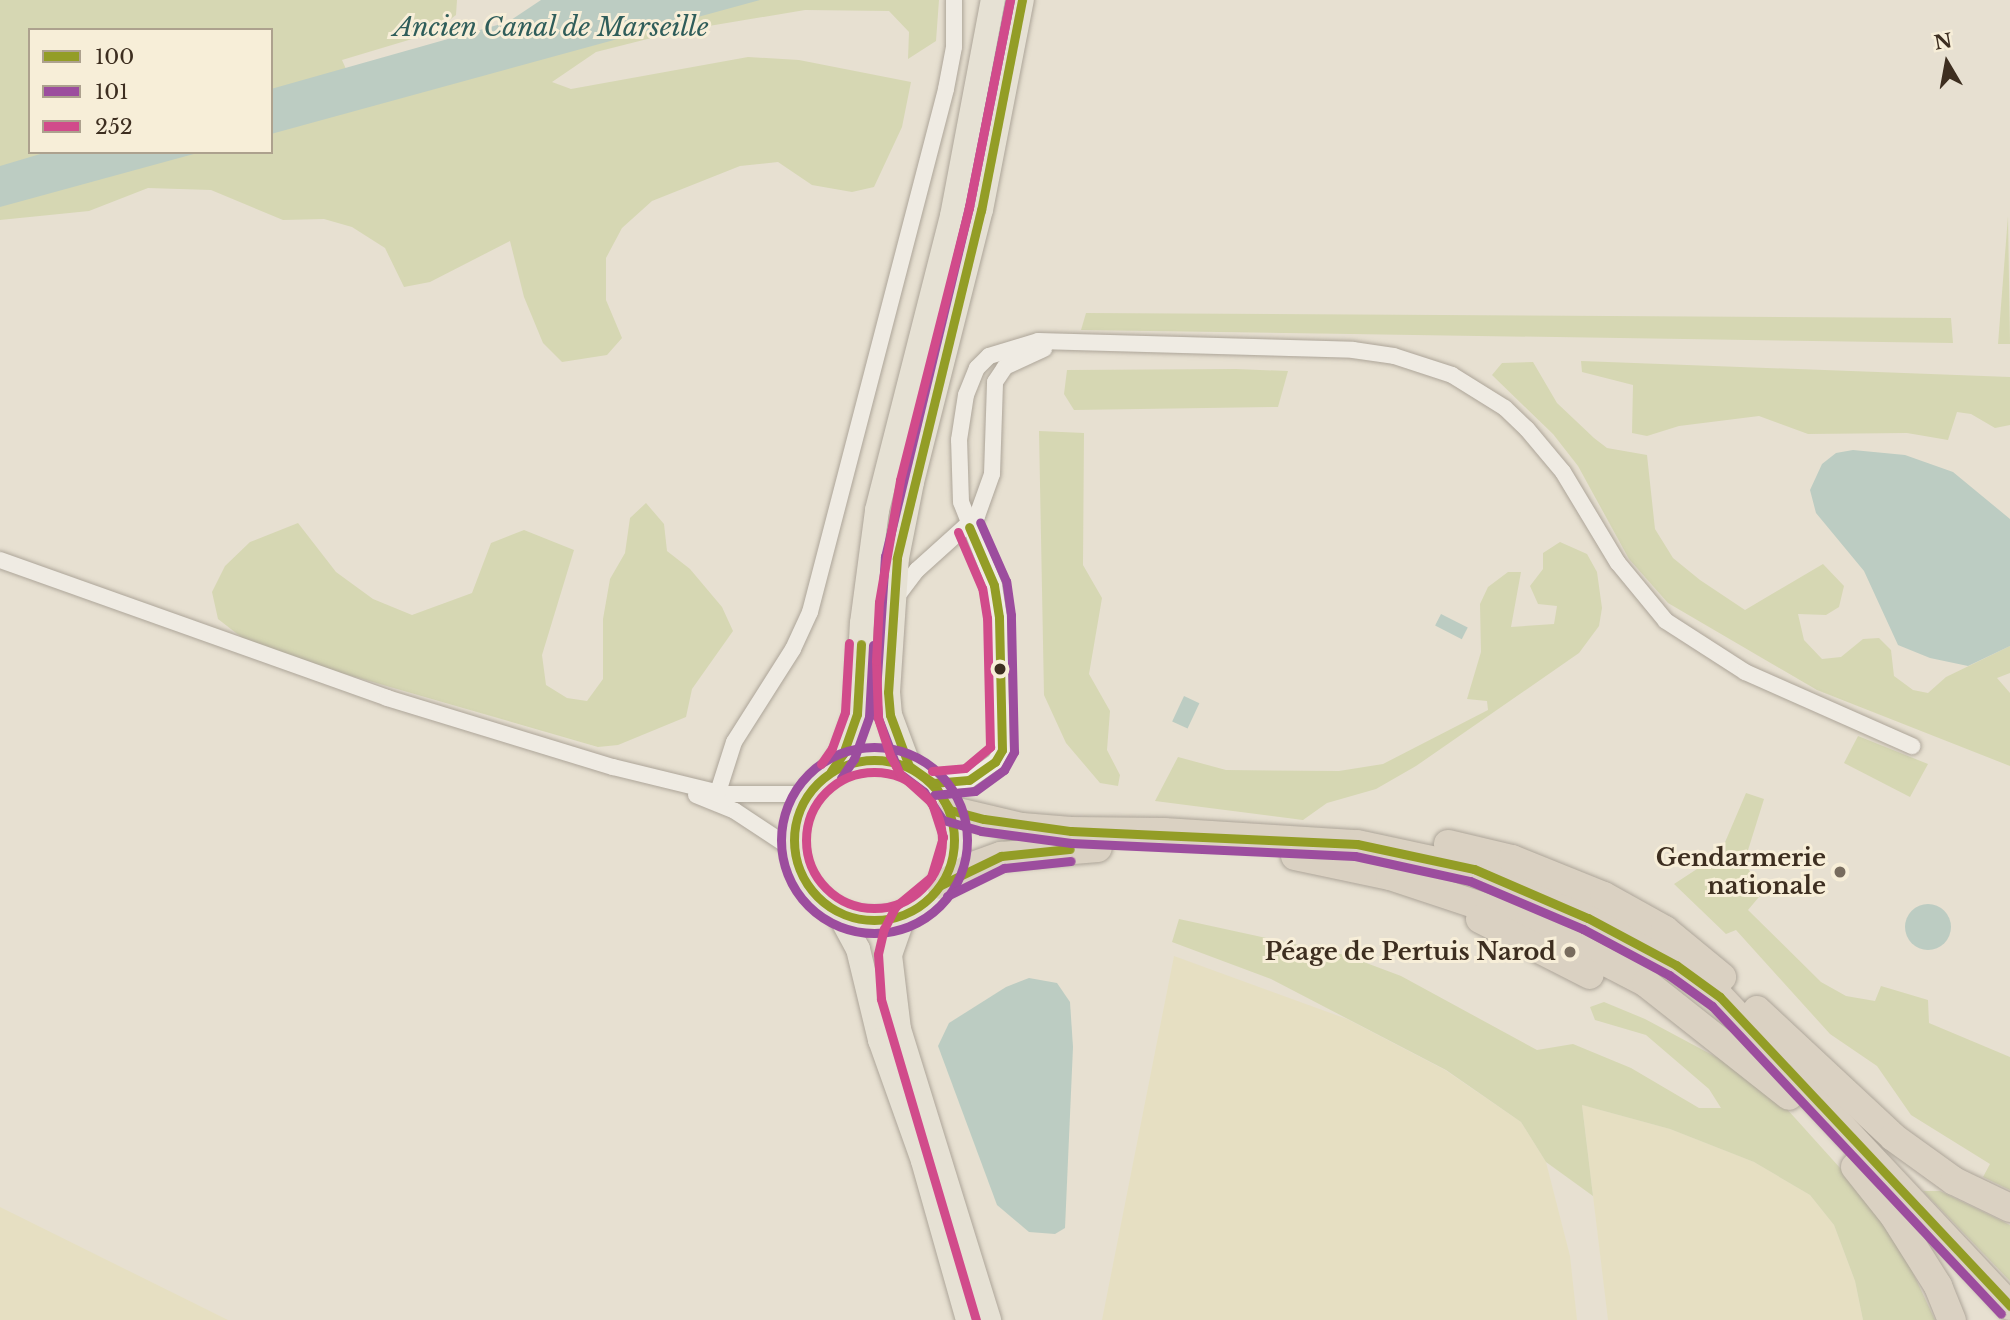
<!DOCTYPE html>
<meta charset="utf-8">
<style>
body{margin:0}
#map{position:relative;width:2010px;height:1320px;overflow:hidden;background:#e7e0d1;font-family:"Libre Baskerville",serif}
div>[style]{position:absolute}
.farmland>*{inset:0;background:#e6dfc2}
.green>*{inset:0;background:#d6d7b3}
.water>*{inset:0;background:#bcccc2;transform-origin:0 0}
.round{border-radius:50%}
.roads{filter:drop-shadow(0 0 2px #ada599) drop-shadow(0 0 2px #ada599)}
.minor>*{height:16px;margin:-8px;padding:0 8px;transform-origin:8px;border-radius:8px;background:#efebe3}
.primary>*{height:24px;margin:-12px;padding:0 12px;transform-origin:12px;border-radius:12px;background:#e6e1d4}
.primary>.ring{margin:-12px;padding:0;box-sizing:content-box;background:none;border:24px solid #e6e1d4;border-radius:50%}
.motorway>*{height:28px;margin:-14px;padding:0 14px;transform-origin:14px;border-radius:14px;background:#dad1c2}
.bus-1>*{height:9px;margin:-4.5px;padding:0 4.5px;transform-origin:4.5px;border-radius:4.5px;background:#939d26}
.bus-1>.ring{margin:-4.5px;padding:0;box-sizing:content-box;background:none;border:9px solid #939d26;border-radius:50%}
.bus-2>*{height:9px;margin:-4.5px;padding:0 4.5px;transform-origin:4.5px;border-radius:4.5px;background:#9c4d9e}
.bus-2>.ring{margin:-4.5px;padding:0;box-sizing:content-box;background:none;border:9px solid #9c4d9e;border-radius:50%}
.bus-3>*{height:9px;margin:-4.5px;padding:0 4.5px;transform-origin:4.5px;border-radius:4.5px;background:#d14b8b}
.bus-3>.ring{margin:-4.5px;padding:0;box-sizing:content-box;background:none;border:9px solid #d14b8b;border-radius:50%}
.dots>*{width:19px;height:19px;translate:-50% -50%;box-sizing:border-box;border:4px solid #f7eed8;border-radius:50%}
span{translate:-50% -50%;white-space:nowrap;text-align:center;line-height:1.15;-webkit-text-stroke:6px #f7eed8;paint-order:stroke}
.poi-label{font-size:24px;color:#3d2e20;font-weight:700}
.right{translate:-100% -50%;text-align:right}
.water-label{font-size:26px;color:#2f5d5a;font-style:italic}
.legend{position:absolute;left:28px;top:28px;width:245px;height:126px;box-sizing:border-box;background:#f7eed8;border:2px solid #ada18e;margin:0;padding:9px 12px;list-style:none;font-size:21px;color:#3d2e20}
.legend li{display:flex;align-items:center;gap:14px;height:35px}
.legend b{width:35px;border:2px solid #ada18e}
.north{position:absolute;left:1912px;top:28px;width:70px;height:70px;-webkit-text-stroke:5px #f7eed8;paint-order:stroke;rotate:350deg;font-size:19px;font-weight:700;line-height:28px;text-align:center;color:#3d2e20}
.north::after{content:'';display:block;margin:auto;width:24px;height:32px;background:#3d2e20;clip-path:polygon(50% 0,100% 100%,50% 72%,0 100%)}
</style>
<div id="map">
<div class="farmland">
<i style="clip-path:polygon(1174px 956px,1347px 1019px,1445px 1070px,1521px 1122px,1546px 1162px,1570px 1256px,1577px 1320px,1102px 1320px)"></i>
<i style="clip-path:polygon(1582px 1105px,1670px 1129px,1754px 1162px,1810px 1195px,1834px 1225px,1855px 1281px,1863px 1320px,1608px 1320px)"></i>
<i style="clip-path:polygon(0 1207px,228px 1320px,0 1320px)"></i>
</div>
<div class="green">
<i style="clip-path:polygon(evenodd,0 0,457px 0,456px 15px,432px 33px,342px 60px,346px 69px,706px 0,939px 0,936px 41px,908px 59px,909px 32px,889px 11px,805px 10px,679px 31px,596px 52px,552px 82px,571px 89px,748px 57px,799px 60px,911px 82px,902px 127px,874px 187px,852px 192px,812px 185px,778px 162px,740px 166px,652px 201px,622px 228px,606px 258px,606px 300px,622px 338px,607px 355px,562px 362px,543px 343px,524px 297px,510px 241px,430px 282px,404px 287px,385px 248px,352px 227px,324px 219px,283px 220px,211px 190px,148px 188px,89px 211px,0 220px,0 0,30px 30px,271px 30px,271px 152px,30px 152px,30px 30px)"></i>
<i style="clip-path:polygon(2008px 216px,2010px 344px,1998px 344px)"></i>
<i style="clip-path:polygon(1086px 313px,1951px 318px,1953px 343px,1081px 330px)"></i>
<i style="clip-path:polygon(1581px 361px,2010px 377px,2010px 425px,1995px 428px,1971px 414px,1957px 412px,1948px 440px,1907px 433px,1808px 434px,1759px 416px,1679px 426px,1647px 436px,1632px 433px,1633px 385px,1582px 372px)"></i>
<i style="clip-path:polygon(1533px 362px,1557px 403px,1594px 438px,1607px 448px,1647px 455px,1655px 529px,1673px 558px,1700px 580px,1745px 610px,1823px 564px,1844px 586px,1839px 607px,1826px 615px,1798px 614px,1804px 640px,1822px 659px,1841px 657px,1863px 639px,1879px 638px,1891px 650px,1894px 676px,1913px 690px,1928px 693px,1946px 677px,2010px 646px,2010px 673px,1997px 678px,2010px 693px,2010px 766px,1817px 690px,1668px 603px,1629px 559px,1578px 466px,1553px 434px,1492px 375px,1502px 363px)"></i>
<i style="clip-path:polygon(1236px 369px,1288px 371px,1278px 407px,1074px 410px,1064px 394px,1067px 370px)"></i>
<i style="clip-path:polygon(1039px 431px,1084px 433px,1083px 565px,1102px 598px,1089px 674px,1110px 711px,1107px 750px,1120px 775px,1118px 786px,1100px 783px,1066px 743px,1044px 695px)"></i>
<i style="clip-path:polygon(646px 503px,664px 524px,667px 551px,690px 569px,722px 607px,733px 631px,692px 689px,686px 717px,618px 745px,598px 747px,338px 672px,249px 643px,218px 619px,212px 592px,225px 566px,250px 542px,298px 523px,336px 572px,373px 599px,412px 615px,472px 593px,491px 543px,524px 530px,574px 550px,542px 655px,546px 685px,567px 698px,587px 701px,603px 679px,603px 619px,610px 579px,625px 553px,630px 518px)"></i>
<i style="clip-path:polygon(1560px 542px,1587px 554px,1597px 572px,1602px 608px,1599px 626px,1579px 653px,1416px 766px,1376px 789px,1327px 803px,1303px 820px,1155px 801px,1178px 757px,1226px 770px,1339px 771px,1383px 764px,1488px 710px,1487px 701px,1467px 699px,1481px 652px,1480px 604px,1488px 587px,1508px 572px,1521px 572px,1511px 627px,1554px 624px,1557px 606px,1538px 604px,1530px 586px,1543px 569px,1543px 553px)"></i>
<i style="clip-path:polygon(1858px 736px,1928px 764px,1910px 797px,1844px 763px)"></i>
<i style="clip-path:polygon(1746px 793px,1764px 799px,1744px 863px,1764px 891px,1748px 910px,1821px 982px,1846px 996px,1875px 1001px,1881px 986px,1928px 1000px,1929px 1023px,2010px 1057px,2010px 1190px,1983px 1177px,1990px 1164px,1911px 1115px,1877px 1066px,1830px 1034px,1736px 930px,1726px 934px,1674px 884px,1720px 854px)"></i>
<i style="clip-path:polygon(1179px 919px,1345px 955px,1401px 976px,1537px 1050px,1573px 1044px,1631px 1068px,1699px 1108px,1721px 1108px,1709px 1089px,1646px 1035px,1595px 1020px,1590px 1007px,1604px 1002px,1645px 1019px,1731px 1065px,1786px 1108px,1868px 1199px,1907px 1260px,1935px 1320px,1863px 1320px,1855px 1281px,1834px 1225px,1810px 1195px,1754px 1162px,1670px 1129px,1582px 1105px,1593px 1196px,1546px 1162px,1521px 1122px,1446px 1070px,1271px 979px,1172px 942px)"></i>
<i style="clip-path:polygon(1923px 1191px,1940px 1191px,2010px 1225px,2010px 1281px)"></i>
</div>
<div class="water">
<i style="clip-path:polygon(541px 0,760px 0,271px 134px,271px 89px,508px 22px)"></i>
<i style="clip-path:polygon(47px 152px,201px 152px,0 207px,0 166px)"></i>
<i style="clip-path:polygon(1853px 450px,1905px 455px,1953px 472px,2010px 519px,2010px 646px,1968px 666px,1930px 658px,1898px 645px,1864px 571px,1816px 513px,1810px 490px,1822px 464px,1836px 453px)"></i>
<i style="left:1441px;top:614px;width:30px;height:13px;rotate:27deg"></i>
<i style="left:1184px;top:696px;width:17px;height:28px;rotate:25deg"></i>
<i class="round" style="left:1905px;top:904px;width:46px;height:46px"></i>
<i style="clip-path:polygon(1029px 978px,1057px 983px,1070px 1002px,1073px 1047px,1065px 1228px,1055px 1234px,1029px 1232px,997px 1205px,938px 1046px,949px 1023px,1006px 987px)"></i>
</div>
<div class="roads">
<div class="minor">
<i style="left:0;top:560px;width:411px;rotate:19.6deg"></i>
<i style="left:387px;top:698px;width:236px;rotate:17deg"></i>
<i style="left:613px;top:767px;width:114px;rotate:13.7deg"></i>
<i style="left:724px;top:794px;width:84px"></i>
<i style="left:895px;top:599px;width:36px;rotate:-53deg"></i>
<i style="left:917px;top:570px;width:81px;rotate:-42deg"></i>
<i style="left:977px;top:516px;width:45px;rotate:-70.3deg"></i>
<i style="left:992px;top:474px;width:92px;rotate:-88.1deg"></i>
<i style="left:995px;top:382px;width:18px;rotate:-56deg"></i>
<i style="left:1005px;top:367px;width:43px;rotate:-24.8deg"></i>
<i style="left:933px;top:783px;width:36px;rotate:-5deg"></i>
<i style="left:969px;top:780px;width:32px;rotate:-35deg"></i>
<i style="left:995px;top:762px;width:14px;rotate:-60deg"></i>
<i style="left:1002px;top:750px;width:133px;rotate:-91.3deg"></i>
<i style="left:999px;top:617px;width:32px;rotate:-99deg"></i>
<i style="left:994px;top:585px;width:89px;rotate:-111.7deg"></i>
<i style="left:961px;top:502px;width:62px;rotate:-91.8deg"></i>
<i style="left:959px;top:440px;width:46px;rotate:-81.2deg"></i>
<i style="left:966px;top:395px;width:29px;rotate:-68deg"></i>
<i style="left:977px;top:368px;width:17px;rotate:-45deg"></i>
<i style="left:989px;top:356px;width:51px;rotate:-17deg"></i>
<i style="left:1038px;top:341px;width:315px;rotate:1.6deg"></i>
<i style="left:1353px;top:350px;width:41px;rotate:8.3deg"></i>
<i style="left:1394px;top:356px;width:61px;rotate:18.1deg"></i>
<i style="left:1452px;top:375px;width:62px;rotate:31.9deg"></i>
<i style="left:1505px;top:408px;width:30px;rotate:44deg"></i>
<i style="left:1527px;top:429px;width:56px;rotate:50.1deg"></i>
<i style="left:1563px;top:472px;width:106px;rotate:58.9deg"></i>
<i style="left:1618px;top:563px;width:75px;rotate:50.4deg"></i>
<i style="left:1666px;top:621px;width:94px;rotate:32.8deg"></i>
<i style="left:1745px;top:672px;width:183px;rotate:23.9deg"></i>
<i style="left:718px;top:792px;width:52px;rotate:-72.3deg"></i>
<i style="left:734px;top:742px;width:110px;rotate:-57.6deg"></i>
<i style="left:793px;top:649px;width:41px;rotate:-65.3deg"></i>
<i style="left:810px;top:612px;width:540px;rotate:-75.42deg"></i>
<i style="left:946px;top:89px;width:43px;rotate:-79.2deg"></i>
<i style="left:954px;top:47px;width:47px;rotate:-90deg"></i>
<i style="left:696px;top:795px;width:42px;rotate:22.3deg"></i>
<i style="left:735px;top:811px;width:71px;rotate:33.5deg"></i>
</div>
<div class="primary">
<i class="ring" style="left:794px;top:760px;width:136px;height:136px"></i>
<i style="left:909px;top:766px;width:54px;rotate:-110.4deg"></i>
<i style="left:890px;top:715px;width:23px;rotate:-95deg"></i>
<i style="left:888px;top:692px;width:134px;rotate:-86.2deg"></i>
<i style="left:897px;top:558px;width:77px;rotate:-78.8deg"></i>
<i style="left:912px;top:482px;width:281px;rotate:-75.8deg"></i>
<i style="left:981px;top:210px;width:214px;rotate:-79deg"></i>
<i style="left:831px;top:771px;width:21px;rotate:-55deg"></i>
<i style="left:843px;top:754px;width:42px;rotate:-70.7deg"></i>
<i style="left:857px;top:714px;width:91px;rotate:-86.9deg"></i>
<i style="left:862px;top:623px;width:114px;rotate:-82.4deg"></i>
<i style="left:877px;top:510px;width:303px;rotate:-75.7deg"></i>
<i style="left:952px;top:216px;width:220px;rotate:-79.3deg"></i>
<i style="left:838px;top:912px;width:42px;rotate:61.6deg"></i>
<i style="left:858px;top:949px;width:94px;rotate:76.4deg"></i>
<i style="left:880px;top:1040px;width:128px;rotate:70.4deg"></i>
<i style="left:923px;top:1161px;width:165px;rotate:74.2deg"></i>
<i style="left:904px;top:915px;width:42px;rotate:109.3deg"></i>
<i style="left:890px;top:955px;width:75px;rotate:83.1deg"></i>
<i style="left:899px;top:1029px;width:305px;rotate:72.8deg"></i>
</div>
<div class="motorway">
<i style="left:950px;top:810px;width:74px;rotate:13.3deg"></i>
<i style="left:1022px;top:827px;width:49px;rotate:4.7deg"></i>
<i style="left:1071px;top:831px;width:93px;rotate:0.6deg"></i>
<i style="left:1164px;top:832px;width:193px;rotate:3.6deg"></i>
<i style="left:1357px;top:844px;width:120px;rotate:12.1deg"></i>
<i style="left:1474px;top:869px;width:124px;rotate:23.3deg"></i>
<i style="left:1588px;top:918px;width:100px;rotate:28.1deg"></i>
<i style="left:1676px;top:965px;width:54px;rotate:36deg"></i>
<i style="left:1720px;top:997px;width:424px;rotate:46.8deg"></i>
<i style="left:1448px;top:844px;width:66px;rotate:13.2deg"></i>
<i style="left:1512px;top:859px;width:99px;rotate:21.9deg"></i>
<i style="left:1604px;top:896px;width:70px;rotate:29.1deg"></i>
<i style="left:1665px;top:930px;width:74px;rotate:39.5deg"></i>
<i style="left:1295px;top:856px;width:97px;rotate:11.9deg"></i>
<i style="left:1390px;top:876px;width:146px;rotate:18.3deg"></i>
<i style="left:1529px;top:922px;width:132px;rotate:27.5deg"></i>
<i style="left:1646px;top:983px;width:182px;rotate:38.3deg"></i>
<i style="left:941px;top:885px;width:37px;rotate:-31deg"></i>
<i style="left:973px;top:866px;width:30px;rotate:-20deg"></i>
<i style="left:1001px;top:856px;width:97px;rotate:-4.7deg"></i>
<i style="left:1480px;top:919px;width:123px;rotate:27deg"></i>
<i style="left:1757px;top:1010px;width:186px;rotate:43deg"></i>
<i style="left:1893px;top:1137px;width:75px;rotate:35.8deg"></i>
<i style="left:1954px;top:1181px;width:62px;rotate:25.7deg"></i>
<i style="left:1855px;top:1167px;width:63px;rotate:51.5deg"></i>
<i style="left:1894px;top:1216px;width:83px;rotate:57.8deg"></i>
<i style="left:1938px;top:1286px;width:37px;rotate:68deg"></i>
</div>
</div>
<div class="bus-1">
<i style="left:1022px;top:0;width:214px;rotate:101deg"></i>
<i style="left:981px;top:210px;width:358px;rotate:103.6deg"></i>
<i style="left:897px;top:558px;width:134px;rotate:93.8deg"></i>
<i style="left:888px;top:692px;width:23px;rotate:85deg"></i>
<i style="left:890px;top:715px;width:54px;rotate:69.6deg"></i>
<i style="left:909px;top:766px;width:29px;rotate:35deg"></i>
<i style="left:933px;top:783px;width:32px;rotate:58deg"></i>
<i style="left:950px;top:810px;width:35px;rotate:15deg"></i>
<i style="left:984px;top:819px;width:88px;rotate:7.9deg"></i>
<i style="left:1071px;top:831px;width:286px;rotate:2.6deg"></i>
<i style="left:1357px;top:844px;width:120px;rotate:12.1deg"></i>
<i style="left:1474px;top:869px;width:124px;rotate:23.3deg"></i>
<i style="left:1588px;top:918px;width:100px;rotate:28.1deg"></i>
<i style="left:1676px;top:965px;width:54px;rotate:36deg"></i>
<i style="left:1720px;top:997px;width:424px;rotate:46.8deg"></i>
<i class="ring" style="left:794px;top:760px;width:151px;height:151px"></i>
<i style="left:831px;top:771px;width:21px;rotate:-55deg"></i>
<i style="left:843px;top:754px;width:42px;rotate:-70.7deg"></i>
<i style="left:857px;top:714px;width:70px;rotate:-86.7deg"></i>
<i style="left:933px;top:783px;width:36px;rotate:-5deg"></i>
<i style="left:969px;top:780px;width:32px;rotate:-35deg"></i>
<i style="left:995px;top:762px;width:14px;rotate:-60deg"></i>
<i style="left:1002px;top:750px;width:133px;rotate:-91.3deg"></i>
<i style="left:999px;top:617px;width:32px;rotate:-99deg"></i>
<i style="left:994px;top:585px;width:63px;rotate:-113.3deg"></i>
<i style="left:941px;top:885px;width:67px;rotate:-25.8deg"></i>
<i style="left:1001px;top:856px;width:69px;rotate:-5.8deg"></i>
</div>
<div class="bus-2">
<i style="left:1010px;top:0;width:211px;rotate:101.2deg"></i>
<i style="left:969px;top:207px;width:359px;rotate:103.5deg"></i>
<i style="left:885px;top:556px;width:137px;rotate:93.8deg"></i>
<i style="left:876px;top:693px;width:25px;rotate:85deg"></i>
<i style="left:878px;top:718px;width:59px;rotate:69.1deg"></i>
<i style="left:899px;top:773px;width:31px;rotate:37deg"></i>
<i style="left:924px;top:792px;width:34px;rotate:56deg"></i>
<i style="left:943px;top:820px;width:40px;rotate:16deg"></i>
<i style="left:981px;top:831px;width:91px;rotate:7.6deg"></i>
<i style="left:1071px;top:843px;width:284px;rotate:2.6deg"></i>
<i style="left:1355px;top:856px;width:118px;rotate:12.3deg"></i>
<i style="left:1470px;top:881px;width:123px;rotate:23deg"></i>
<i style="left:1583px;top:929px;width:98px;rotate:28.1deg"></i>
<i style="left:1669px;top:975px;width:53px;rotate:35.8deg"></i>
<i style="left:1712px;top:1006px;width:422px;rotate:46.8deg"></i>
<i class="ring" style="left:781px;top:747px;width:177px;height:177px"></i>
<i style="left:841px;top:778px;width:23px;rotate:-56deg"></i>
<i style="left:854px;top:759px;width:45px;rotate:-70.3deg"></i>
<i style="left:869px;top:717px;width:72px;rotate:-86.8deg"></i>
<i style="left:934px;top:795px;width:41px;rotate:-5.6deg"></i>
<i style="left:975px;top:791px;width:36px;rotate:-36deg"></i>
<i style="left:1004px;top:770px;width:21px;rotate:-61deg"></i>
<i style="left:1014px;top:752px;width:137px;rotate:-91.3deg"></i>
<i style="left:1011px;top:615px;width:34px;rotate:-98deg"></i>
<i style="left:1006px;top:581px;width:64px;rotate:-113.8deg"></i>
<i style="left:947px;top:896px;width:64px;rotate:-26.2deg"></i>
<i style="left:1004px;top:868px;width:67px;rotate:-6deg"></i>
</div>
<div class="bus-3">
<i style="left:821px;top:764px;width:19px;rotate:-55deg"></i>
<i style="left:832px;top:748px;width:38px;rotate:-70deg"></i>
<i style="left:845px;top:712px;width:69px;rotate:-86.7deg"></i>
<i style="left:932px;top:771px;width:33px;rotate:-5deg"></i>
<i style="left:965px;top:768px;width:33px;rotate:-40deg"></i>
<i style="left:990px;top:747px;width:129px;rotate:-91.3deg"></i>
<i style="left:987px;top:618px;width:30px;rotate:-99deg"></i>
<i style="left:982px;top:588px;width:61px;rotate:-113.2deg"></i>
<i class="ring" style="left:806px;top:772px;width:127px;height:127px"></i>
<i style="left:976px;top:1320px;width:335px;rotate:-106.5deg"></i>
<i style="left:881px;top:999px;width:45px;rotate:-93.8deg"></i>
<i style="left:878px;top:954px;width:26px;rotate:-77deg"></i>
<i style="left:884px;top:929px;width:25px;rotate:-63deg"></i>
<i style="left:895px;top:907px;width:47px;rotate:-39.8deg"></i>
<i style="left:931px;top:877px;width:42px;rotate:-73.3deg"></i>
<i style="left:943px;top:837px;width:36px;rotate:-108deg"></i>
<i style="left:932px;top:803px;width:43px;rotate:-137.8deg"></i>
<i style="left:900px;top:774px;width:21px;rotate:-118deg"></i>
<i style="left:890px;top:755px;width:40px;rotate:-108deg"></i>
<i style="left:878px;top:717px;width:56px;rotate:-92deg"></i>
<i style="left:876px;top:661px;width:59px;rotate:-87.1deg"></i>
<i style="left:879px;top:602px;width:124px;rotate:-80.2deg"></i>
<i style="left:900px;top:480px;width:282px;rotate:-75.8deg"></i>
<i style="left:969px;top:207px;width:211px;rotate:-78.8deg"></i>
</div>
<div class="dots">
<i style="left:1000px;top:669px;background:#3d2e20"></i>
<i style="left:1840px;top:872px;background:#786c5e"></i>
<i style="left:1570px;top:952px;background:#786c5e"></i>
</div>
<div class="poi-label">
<span class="right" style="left:1826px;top:872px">Gendarmerie<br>nationale</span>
<span class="right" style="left:1556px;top:952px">Péage de Pertuis Narod</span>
</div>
<div class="water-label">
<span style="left:551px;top:28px">Ancien Canal de Marseille</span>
</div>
<ul class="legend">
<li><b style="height:9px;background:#939d26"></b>100</li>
<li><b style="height:9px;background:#9c4d9e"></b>101</li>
<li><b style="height:9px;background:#d14b8b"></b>252</li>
</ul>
<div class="north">N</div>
</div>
